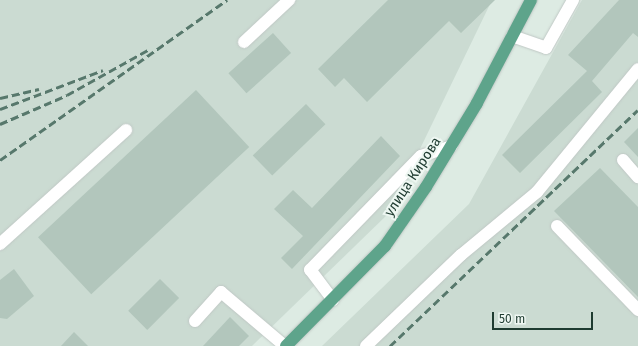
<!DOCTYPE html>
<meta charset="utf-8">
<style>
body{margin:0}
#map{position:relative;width:638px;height:346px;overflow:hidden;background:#ddebe3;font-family:"Fira Sans",sans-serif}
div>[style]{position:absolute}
.built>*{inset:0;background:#cbdbd2}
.building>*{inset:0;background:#b2c6bc;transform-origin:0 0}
.roads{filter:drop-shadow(0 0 1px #c0c8c5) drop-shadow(0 0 1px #c0c8c5)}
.minor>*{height:12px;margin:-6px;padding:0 6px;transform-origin:6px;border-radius:6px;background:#fff}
.major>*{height:12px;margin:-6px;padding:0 6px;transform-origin:6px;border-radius:6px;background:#5ea48b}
.rail>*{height:3px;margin-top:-1.5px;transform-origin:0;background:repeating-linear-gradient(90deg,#57786c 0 8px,transparent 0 12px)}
span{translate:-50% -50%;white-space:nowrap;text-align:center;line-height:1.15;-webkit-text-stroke:4px #eef7f2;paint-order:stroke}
.street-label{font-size:14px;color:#1e3b30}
.scale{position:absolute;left:492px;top:312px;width:101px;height:18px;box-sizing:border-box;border:2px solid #1e3b30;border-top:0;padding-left:5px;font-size:12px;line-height:14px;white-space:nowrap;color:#1e3b30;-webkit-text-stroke:3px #eef7f2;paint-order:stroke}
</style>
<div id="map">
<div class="built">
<i style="clip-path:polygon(0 0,492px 0,389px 213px,252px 346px,0 346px)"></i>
<i style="clip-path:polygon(582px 0,638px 0,638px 346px,322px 346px,469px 204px)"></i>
</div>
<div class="building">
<i style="clip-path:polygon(388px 0,495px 0,461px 33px,449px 21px,367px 102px,344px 78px,335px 87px,318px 69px)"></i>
<i style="clip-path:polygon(619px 0,638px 0,638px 37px,633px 33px,592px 81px,602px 92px,520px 173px,502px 155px,587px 71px,568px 55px)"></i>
<i style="left:273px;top:33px;width:27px;height:60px;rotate:48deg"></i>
<i style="left:196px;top:90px;width:78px;height:216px;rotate:47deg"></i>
<i style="left:306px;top:104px;width:28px;height:74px;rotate:46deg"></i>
<i style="clip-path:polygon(638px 128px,638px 157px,624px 142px)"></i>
<i style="clip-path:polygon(381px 136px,400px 156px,292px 269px,281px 258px,303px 236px,274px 209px,293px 190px,312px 208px)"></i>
<i style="clip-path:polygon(600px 168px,638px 207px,638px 297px,554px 211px)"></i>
<i style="clip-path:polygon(14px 269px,34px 296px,7px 319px,0 318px,0 280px)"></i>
<i style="left:160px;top:279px;width:27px;height:45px;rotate:45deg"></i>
<i style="clip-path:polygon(230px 317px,249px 336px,239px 346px,203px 346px)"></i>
<i style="clip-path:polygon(74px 332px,88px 346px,61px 346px)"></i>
</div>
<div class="roads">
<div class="minor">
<i style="left:512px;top:36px;width:36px;rotate:19deg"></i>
<i style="left:546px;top:48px;width:55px;rotate:-60.6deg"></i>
<i style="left:244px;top:42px;width:62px;rotate:-43deg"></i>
<i style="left:623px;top:160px;width:23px;rotate:49deg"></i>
<i style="left:557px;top:226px;width:117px;rotate:46deg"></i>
<i style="left:0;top:244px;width:170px;rotate:-42.1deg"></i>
<i style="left:333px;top:300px;width:38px;rotate:-127deg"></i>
<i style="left:310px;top:270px;width:159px;rotate:-45.8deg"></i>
<i style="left:421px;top:156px;width:32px;rotate:-18deg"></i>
<i style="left:195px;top:321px;width:39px;rotate:-48deg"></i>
<i style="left:221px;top:292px;width:84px;rotate:40.2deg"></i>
<i style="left:366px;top:346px;width:132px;rotate:-43.8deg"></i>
<i style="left:461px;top:255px;width:99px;rotate:-39.7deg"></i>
<i style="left:537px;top:192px;width:159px;rotate:-50.6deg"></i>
</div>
<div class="major">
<i style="left:286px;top:346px;width:141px;rotate:-45.3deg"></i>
<i style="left:385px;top:246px;width:72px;rotate:-55.2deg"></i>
<i style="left:426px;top:187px;width:98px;rotate:-58.7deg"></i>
<i style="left:477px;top:103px;width:116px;rotate:-62.3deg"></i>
</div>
</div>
<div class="rail">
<i style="left:0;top:98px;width:40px;rotate:-13deg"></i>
<i style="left:0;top:109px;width:110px;rotate:-20.7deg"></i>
<i style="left:0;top:124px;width:73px;rotate:-23.4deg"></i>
<i style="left:67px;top:95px;width:93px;rotate:-29.1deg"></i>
<i style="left:0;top:160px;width:278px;rotate:-35.2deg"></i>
<i style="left:390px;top:346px;width:342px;rotate:-43.6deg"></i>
</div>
<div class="street-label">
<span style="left:413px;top:177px;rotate:-57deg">улица Кирова</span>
</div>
<div class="scale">50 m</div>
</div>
